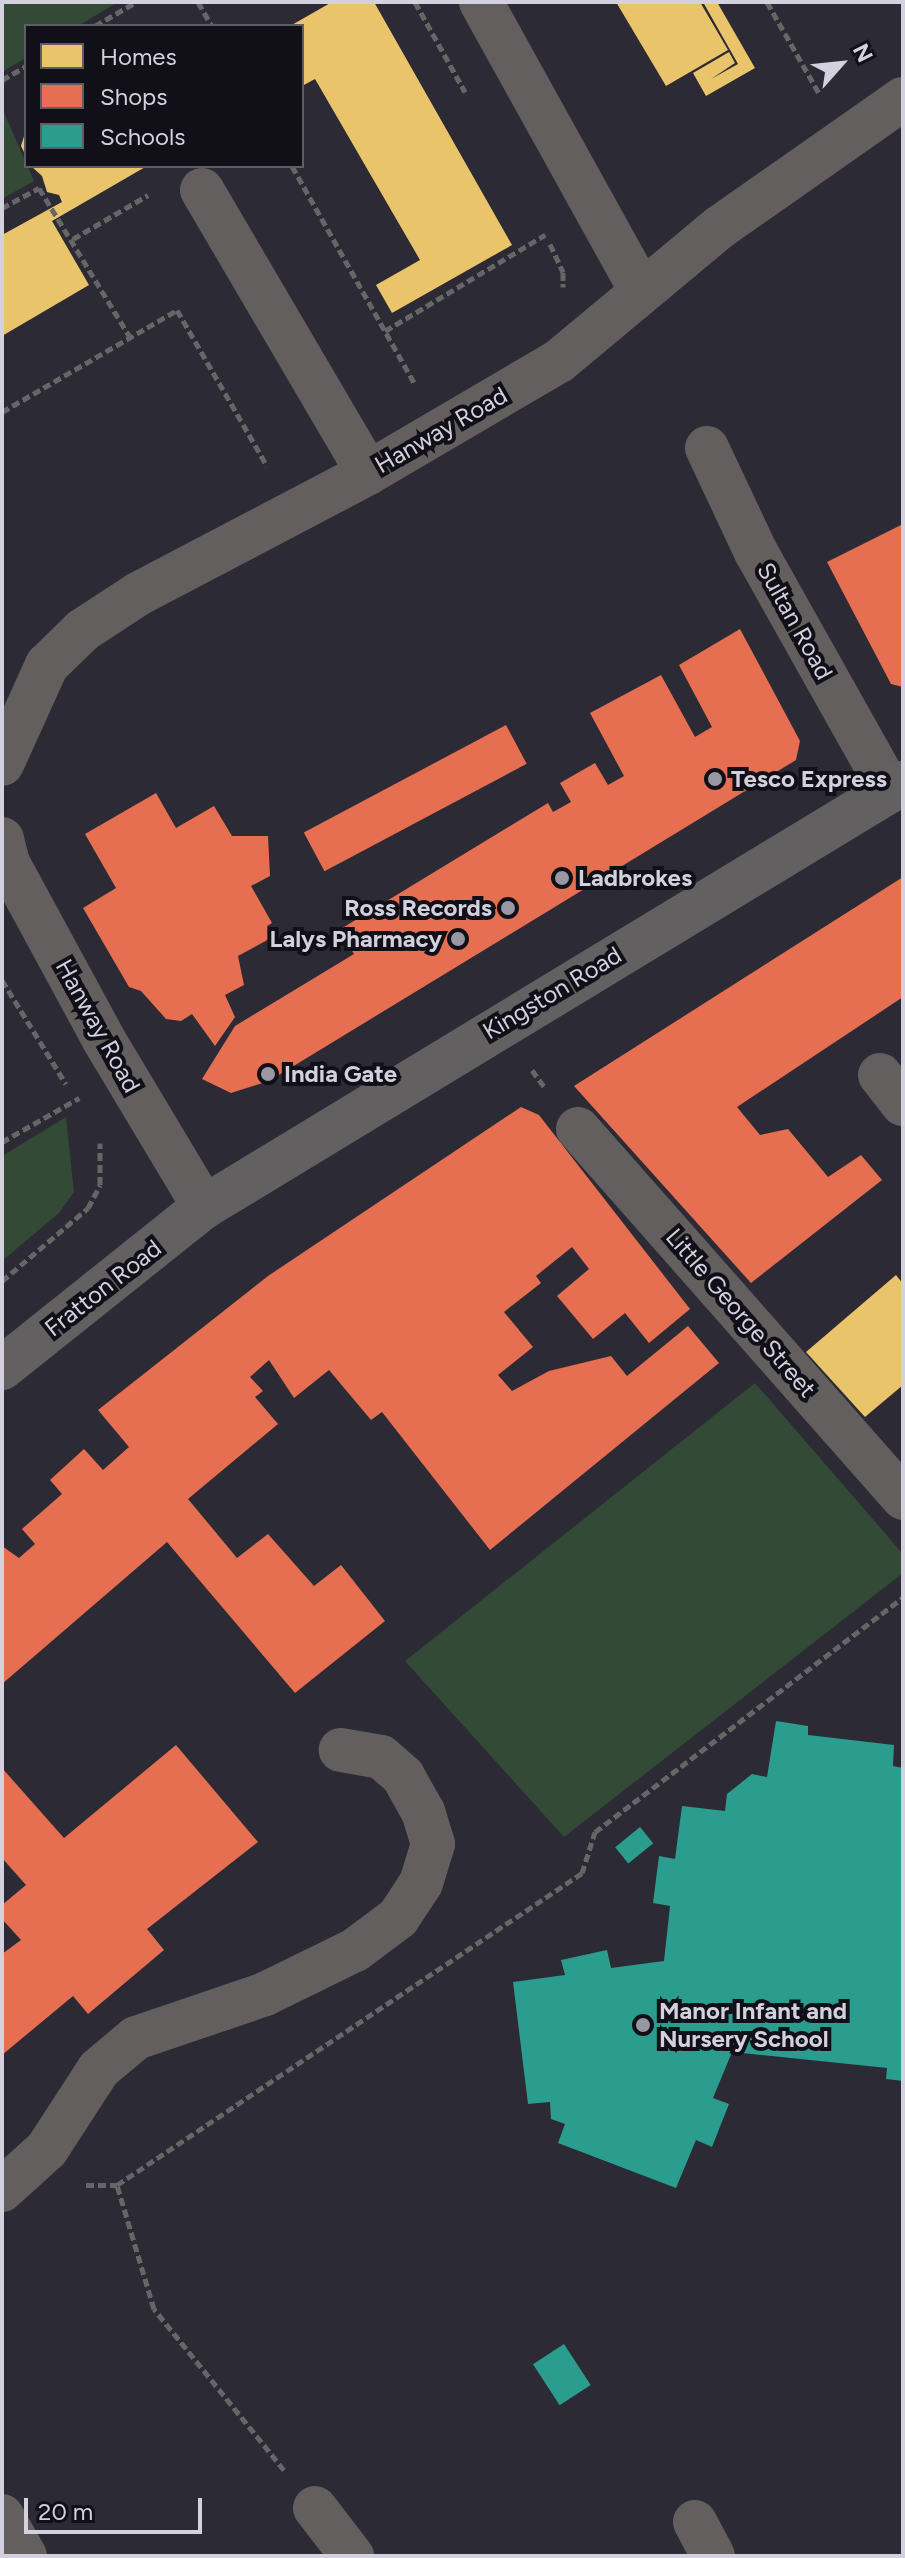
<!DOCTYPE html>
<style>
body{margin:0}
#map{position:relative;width:905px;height:2558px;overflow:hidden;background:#2c2a34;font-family:Figtree,sans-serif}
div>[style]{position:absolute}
.green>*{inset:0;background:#334a36}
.homes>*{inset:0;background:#e9c46a}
.shops>*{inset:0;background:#e76f51;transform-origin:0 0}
.schools>*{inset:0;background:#2a9d8f;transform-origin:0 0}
.path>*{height:5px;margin-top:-2.5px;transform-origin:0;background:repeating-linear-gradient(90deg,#686567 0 8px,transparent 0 12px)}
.minor>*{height:44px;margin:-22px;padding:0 22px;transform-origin:22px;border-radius:22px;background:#625f5e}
.major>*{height:44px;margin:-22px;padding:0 22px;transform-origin:22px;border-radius:22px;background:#636062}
.dots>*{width:22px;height:22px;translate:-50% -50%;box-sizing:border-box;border:4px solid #111018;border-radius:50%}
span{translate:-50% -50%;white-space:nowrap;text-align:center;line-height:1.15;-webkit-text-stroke:8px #111018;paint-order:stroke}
.street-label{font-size:24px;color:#d2d1dd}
.poi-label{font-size:24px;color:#d2d1dd;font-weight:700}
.left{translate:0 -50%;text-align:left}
.right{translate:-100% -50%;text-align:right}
.frame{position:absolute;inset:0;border:4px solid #d2d1dd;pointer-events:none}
.legend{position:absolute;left:24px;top:24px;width:280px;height:144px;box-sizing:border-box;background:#111018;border:2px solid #5e5d67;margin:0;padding:10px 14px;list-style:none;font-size:24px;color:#d2d1dd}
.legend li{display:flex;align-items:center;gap:16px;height:40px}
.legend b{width:40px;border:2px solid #5e5d67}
.north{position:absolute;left:801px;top:24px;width:80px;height:80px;-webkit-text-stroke:6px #111018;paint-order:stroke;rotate:63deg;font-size:22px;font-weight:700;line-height:32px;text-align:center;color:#d2d1dd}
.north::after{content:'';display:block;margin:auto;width:28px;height:36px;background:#d2d1dd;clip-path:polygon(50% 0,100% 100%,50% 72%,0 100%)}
.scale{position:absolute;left:24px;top:2498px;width:178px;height:36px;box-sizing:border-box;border:4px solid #d2d1dd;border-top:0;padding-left:10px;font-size:24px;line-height:28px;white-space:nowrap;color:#d2d1dd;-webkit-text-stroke:6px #111018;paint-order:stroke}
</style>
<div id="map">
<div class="green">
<i style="clip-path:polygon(2px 2px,118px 2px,78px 26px,26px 26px,26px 58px,2px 72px)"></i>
<i style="clip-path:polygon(2px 108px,34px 181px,2px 199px)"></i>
<i style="clip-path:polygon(66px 1117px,74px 1192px,59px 1213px,2px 1261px,2px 1156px)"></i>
<i style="clip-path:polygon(755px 1383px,903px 1554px,903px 1573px,564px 1837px,405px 1661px)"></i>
</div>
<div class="homes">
<i style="clip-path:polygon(332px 2px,374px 2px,512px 245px,392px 313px,376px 285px,420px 260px,315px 79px,302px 86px,302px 26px,290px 26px)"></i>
<i style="clip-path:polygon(616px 2px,700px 2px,728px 50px,666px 86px)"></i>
<i style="clip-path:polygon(703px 2px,717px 2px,755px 68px,706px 96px,693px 73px,729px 52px,735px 63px,711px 79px,738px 64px)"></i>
<i style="clip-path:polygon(26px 130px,26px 156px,21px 146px)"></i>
<i style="clip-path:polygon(31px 166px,147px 166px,52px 221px,89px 285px,2px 336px,2px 235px,62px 202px,59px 195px,47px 192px,42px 176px)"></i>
<i style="clip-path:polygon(896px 1275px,903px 1284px,903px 1385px,865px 1417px,806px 1352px)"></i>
</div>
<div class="shops">
<i style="clip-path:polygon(903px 524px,903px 687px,891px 684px,827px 562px)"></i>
<i style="clip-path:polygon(740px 629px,800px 741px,796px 760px,269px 1081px,231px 1093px,202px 1079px,235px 1026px,354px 954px,339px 930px,548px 803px,553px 812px,571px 802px,560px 783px,595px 763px,608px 785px,624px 776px,590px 713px,661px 675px,695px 737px,712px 727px,679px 665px)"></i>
<i style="left:506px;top:725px;width:44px;height:229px;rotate:62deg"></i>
<i style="clip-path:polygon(156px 793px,176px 828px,214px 806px,232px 836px,268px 836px,270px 876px,251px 886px,272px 923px,267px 926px,273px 937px,238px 956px,244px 985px,225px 995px,235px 1017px,215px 1046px,192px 1014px,181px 1021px,166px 1019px,141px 991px,129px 987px,83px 908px,116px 888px,85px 834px)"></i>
<i style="clip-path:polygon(903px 877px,903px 997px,737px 1107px,760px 1135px,788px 1129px,828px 1177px,861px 1155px,882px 1180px,751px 1283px,574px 1086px)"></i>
<i style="clip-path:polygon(521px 1107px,539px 1115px,690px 1309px,649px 1343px,625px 1313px,593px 1339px,557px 1296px,589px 1269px,572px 1247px,536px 1276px,541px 1283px,504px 1312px,533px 1347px,498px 1375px,512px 1391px,549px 1371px,611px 1356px,627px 1376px,688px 1326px,719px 1363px,490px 1550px,382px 1412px,371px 1420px,329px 1370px,294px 1398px,269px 1360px,250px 1377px,263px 1391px,255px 1397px,278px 1424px,188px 1499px,237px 1558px,268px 1534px,314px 1586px,341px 1565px,385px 1621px,295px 1693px,167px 1542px,2px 1684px,2px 1546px,19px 1558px,35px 1544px,22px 1529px,62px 1494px,50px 1480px,84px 1449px,103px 1470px,129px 1447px,98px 1410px,268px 1276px)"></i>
<i style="clip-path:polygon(176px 1745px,258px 1842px,147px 1929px,164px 1950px,88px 2014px,73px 1996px,2px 2055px,2px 1954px,21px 1940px,2px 1919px,2px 1905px,26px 1885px,2px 1858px,2px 1768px,64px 1838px)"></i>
</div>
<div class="schools">
<i style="clip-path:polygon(776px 1721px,808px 1726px,808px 1735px,894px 1745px,893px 1766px,903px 1768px,903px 2081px,886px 2079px,887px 2068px,732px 2052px,713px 2098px,729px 2104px,712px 2147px,696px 2140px,676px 2188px,558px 2143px,565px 2124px,551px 2119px,550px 2102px,528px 2104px,513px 1982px,565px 1975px,561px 1960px,607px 1950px,611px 1968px,664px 1961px,670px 1906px,653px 1903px,659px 1856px,675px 1859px,682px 1806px,725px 1811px,727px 1794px,752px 1774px,767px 1777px)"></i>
<i style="left:640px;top:1827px;width:21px;height:32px;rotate:51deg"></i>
<i style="left:564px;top:2344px;width:49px;height:37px;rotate:57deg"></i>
</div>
<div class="path">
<i style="left:198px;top:2px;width:28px;rotate:60deg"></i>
<i style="left:415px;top:2px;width:103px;rotate:60.9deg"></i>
<i style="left:767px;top:2px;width:107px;rotate:60.3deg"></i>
<i style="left:95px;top:26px;width:48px;rotate:-30.3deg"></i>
<i style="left:2px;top:80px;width:28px;rotate:-30deg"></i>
<i style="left:292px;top:166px;width:250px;rotate:60.6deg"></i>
<i style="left:2px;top:208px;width:42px;rotate:-28.4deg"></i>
<i style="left:39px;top:188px;width:175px;rotate:58.6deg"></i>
<i style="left:73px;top:239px;width:87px;rotate:-30.4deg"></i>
<i style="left:550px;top:244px;width:31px;rotate:65deg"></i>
<i style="left:563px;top:272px;width:15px;rotate:90deg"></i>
<i style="left:385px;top:331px;width:187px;rotate:-31deg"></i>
<i style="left:2px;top:412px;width:203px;rotate:-30.2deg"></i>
<i style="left:177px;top:310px;width:180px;rotate:60deg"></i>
<i style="left:2px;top:980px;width:122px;rotate:58.4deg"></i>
<i style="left:532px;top:1070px;width:22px;rotate:54deg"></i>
<i style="left:2px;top:1142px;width:89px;rotate:-29.7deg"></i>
<i style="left:2px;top:1281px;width:113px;rotate:-40.3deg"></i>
<i style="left:88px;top:1208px;width:26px;rotate:-62deg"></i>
<i style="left:100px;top:1185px;width:42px;rotate:-90deg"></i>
<i style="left:86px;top:2185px;width:31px"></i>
<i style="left:284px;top:2470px;width:207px;rotate:-128.9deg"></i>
<i style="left:154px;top:2309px;width:129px;rotate:-106.6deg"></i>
<i style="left:117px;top:2185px;width:560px;rotate:-33.86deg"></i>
<i style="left:582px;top:1873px;width:43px;rotate:-72.4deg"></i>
<i style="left:595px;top:1832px;width:387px;rotate:-37.3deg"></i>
</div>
<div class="minor">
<i style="left:481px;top:2px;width:328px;rotate:61deg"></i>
<i style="left:202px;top:190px;width:328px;rotate:59.6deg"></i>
<i style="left:707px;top:448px;width:115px;rotate:64.8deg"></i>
<i style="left:756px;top:552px;width:274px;rotate:60.7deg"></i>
<i style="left:2px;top:764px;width:109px;rotate:-65.6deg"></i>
<i style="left:47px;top:665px;width:50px;rotate:-44.2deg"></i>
<i style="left:83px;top:630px;width:66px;rotate:-33.2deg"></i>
<i style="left:138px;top:594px;width:260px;rotate:-27.7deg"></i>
<i style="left:368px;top:473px;width:221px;rotate:-30.4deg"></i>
<i style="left:559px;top:361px;width:209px;rotate:-39.8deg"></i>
<i style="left:720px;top:227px;width:223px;rotate:-35deg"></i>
<i style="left:2px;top:839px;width:25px;rotate:76deg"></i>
<i style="left:8px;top:863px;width:201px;rotate:61.5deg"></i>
<i style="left:104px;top:1040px;width:195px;rotate:59.1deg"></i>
<i style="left:880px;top:1075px;width:37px;rotate:52deg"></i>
<i style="left:578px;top:1129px;width:492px;rotate:48.6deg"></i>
<i style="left:2px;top:2190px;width:61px;rotate:-42.3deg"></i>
<i style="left:47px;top:2149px;width:95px;rotate:-57deg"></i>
<i style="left:99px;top:2069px;width:48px;rotate:-40deg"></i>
<i style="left:136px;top:2038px;width:136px;rotate:-18.8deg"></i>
<i style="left:265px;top:1994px;width:100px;rotate:-26.1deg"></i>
<i style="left:355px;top:1950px;width:54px;rotate:-36.7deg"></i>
<i style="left:398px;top:1918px;width:42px;rotate:-56.7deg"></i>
<i style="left:421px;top:1883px;width:41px;rotate:-72.9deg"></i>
<i style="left:433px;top:1844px;width:34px;rotate:-107deg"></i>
<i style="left:423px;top:1812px;width:41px;rotate:-119.1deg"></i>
<i style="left:403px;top:1776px;width:29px;rotate:-139deg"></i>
<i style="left:381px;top:1757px;width:41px;rotate:-170.1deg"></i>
<i style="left:315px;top:2508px;width:61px;rotate:52.4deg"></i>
<i style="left:2px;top:2516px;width:46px;rotate:60.1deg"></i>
<i style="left:695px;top:2522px;width:38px;rotate:62deg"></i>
</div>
<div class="major">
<i style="left:2px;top:1368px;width:258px;rotate:-38.6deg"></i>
<i style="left:204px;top:1207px;width:818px;rotate:-31.24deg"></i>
</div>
<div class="dots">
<i style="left:715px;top:779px;background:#9897a2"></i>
<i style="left:562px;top:878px;background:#9897a2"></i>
<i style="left:508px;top:908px;background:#9897a2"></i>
<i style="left:458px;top:939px;background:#9897a2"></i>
<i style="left:268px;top:1074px;background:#9897a2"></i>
<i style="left:643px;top:2025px;background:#9897a2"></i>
</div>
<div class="street-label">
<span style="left:441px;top:430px;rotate:-30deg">Hanway Road</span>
<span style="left:795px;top:621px;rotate:61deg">Sultan Road</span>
<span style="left:552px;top:993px;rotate:-31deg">Kingston Road</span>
<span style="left:98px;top:1026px;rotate:61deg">Hanway Road</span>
<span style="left:103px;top:1288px;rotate:-38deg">Fratton Road</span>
<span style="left:741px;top:1313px;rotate:49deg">Little George Street</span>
</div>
<div class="poi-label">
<span class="left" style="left:731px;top:779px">Tesco Express</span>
<span class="left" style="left:578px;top:878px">Ladbrokes</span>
<span class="right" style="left:492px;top:908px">Ross Records</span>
<span class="right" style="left:442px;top:939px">Lalys Pharmacy</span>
<span class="left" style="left:284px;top:1074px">India Gate</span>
<span class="left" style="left:659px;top:2025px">Manor Infant and<br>Nursery School</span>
</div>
<div class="frame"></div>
<ul class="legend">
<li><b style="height:22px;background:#e9c46a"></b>Homes</li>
<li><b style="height:22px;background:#e76f51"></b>Shops</li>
<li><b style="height:22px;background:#2a9d8f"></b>Schools</li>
</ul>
<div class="north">N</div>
<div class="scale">20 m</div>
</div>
